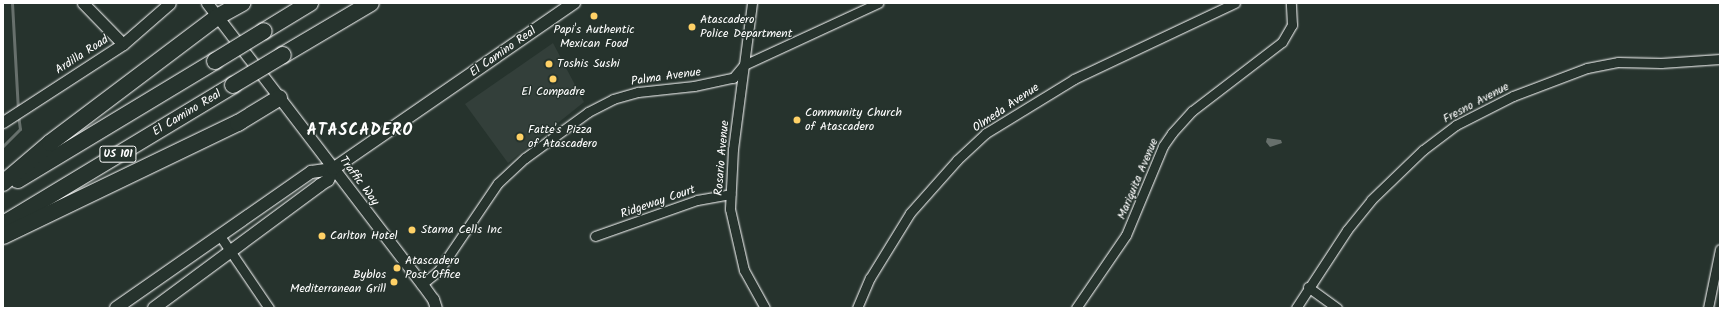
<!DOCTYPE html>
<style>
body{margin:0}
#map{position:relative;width:1723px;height:311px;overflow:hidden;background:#26332d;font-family:Kalam,sans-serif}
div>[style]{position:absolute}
.built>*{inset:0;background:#333f3a}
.water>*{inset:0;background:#67706c}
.stream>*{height:3px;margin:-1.5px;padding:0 1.5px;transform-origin:1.5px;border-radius:1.5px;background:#67706c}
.roads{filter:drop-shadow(0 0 1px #fff) drop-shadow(0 0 1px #fff)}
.minor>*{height:9px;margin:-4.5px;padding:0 4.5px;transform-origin:4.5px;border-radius:4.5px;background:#26332d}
.tertiary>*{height:11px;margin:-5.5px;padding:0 5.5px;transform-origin:5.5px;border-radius:5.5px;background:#26332d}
.secondary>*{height:12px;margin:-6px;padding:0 6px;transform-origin:6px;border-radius:6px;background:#26332d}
.motorway>*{height:16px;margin:-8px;padding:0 8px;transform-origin:8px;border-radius:8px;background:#26332d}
.bridges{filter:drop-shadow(0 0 1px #fff) drop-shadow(0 0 1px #fff)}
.motorway-bridge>*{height:16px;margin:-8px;padding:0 8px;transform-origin:8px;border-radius:8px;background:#26332d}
.dots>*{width:11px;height:11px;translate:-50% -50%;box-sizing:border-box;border:2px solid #26332d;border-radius:50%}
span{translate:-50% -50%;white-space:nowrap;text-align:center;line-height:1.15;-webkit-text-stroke:3px #26332d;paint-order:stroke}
.shield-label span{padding:1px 3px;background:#26332d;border:1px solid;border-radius:3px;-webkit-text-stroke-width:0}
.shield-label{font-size:11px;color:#fff;font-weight:700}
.poi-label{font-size:12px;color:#fff}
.left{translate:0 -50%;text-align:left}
.right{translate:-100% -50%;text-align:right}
.street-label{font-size:12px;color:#fff}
.district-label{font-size:16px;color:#fff;font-weight:700;letter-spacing:1px}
.frame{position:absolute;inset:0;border:4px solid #fff;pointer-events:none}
</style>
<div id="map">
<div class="built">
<i style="clip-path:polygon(553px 43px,584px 102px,508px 163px,465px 104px)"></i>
</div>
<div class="water">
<i style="clip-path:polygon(1267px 138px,1281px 140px,1282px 143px,1270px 147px,1266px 142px)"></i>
</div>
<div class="stream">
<i style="left:12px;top:3px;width:106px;rotate:86.8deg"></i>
<i style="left:3px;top:146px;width:24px;rotate:-45deg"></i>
<i style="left:20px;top:129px;width:14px;rotate:-98deg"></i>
</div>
<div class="roads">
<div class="minor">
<i style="left:752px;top:3px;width:147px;rotate:97.4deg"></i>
<i style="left:733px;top:149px;width:60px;rotate:92.9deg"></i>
<i style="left:730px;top:209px;width:63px;rotate:77.1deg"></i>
<i style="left:744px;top:270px;width:43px;rotate:61.1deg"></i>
<i style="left:220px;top:236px;width:87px;rotate:55.8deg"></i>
<i style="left:595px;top:236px;width:108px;rotate:-19.4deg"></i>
<i style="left:697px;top:200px;width:34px;rotate:-10deg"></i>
<i style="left:422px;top:284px;width:22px;rotate:-39deg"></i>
<i style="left:439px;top:270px;width:105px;rotate:-55.9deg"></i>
<i style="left:498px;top:183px;width:37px;rotate:-43deg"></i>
<i style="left:525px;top:158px;width:78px;rotate:-36.1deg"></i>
<i style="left:588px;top:112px;width:28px;rotate:-27deg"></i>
<i style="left:613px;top:99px;width:26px;rotate:-16deg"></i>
<i style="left:638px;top:92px;width:56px;rotate:-6.1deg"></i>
<i style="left:694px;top:86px;width:40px;rotate:-12deg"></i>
<i style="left:733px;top:78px;width:17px;rotate:-50deg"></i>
<i style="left:744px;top:65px;width:148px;rotate:-24.8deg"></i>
<i style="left:1308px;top:287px;width:36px;rotate:36deg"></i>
<i style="left:857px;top:308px;width:33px;rotate:-67deg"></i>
<i style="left:870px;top:278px;width:76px;rotate:-58.4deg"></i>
<i style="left:910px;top:213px;width:71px;rotate:-48.4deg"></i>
<i style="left:957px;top:160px;width:40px;rotate:-43deg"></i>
<i style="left:986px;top:133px;width:103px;rotate:-31.5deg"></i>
<i style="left:1074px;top:79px;width:178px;rotate:-25.3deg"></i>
<i style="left:1076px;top:308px;width:88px;rotate:-55.6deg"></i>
<i style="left:1126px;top:235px;width:96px;rotate:-67.4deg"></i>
<i style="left:1163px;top:146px;width:16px;rotate:-55deg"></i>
<i style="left:1172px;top:133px;width:30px;rotate:-48deg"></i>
<i style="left:1192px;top:111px;width:113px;rotate:-37.5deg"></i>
<i style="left:1282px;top:42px;width:20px;rotate:-60deg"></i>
<i style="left:1292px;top:25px;width:22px;rotate:-93deg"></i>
<i style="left:1296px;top:308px;width:93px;rotate:-56.8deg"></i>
<i style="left:1347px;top:230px;width:38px;rotate:-51deg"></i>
<i style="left:1371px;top:200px;width:72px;rotate:-43.9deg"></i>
<i style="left:1423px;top:150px;width:41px;rotate:-37.1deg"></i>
<i style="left:1456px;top:125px;width:64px;rotate:-27deg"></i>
<i style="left:1513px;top:96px;width:79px;rotate:-20.7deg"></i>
<i style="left:1587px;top:68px;width:32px;rotate:-11deg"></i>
<i style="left:1618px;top:62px;width:43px;rotate:1.3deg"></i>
<i style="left:1661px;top:63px;width:59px;rotate:-3.9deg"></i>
<i style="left:1708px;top:308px;width:60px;rotate:-78.5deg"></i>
</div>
<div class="tertiary">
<i style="left:83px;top:3px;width:57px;rotate:45.7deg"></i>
<i style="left:207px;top:3px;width:354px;rotate:52.6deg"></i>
<i style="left:422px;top:284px;width:19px;rotate:54deg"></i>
<i style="left:433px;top:299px;width:9px;rotate:72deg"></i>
<i style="left:3px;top:122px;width:143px;rotate:-33deg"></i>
<i style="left:123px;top:44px;width:62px;rotate:-41.1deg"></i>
</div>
<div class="secondary">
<i style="left:116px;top:308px;width:238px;rotate:-34.9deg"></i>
<i style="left:311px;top:172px;width:22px;rotate:-8deg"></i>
<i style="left:154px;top:308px;width:207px;rotate:-36.5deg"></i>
<i style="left:320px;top:185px;width:9px;rotate:-32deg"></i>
<i style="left:328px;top:180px;width:12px;rotate:-66deg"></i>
<i style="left:333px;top:169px;width:293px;rotate:-34.6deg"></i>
</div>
<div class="motorway">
<i style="left:264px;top:31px;width:54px;rotate:-31.3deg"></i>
<i style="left:283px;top:55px;width:102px;rotate:-30.6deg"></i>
<i style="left:18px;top:180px;width:230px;rotate:-31.1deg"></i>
<i style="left:3px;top:183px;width:62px;rotate:-40.4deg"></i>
<i style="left:50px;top:143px;width:209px;rotate:-37deg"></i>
<i style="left:217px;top:17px;width:29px;rotate:-29deg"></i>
<i style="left:3px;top:224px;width:269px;rotate:-31.1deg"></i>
<i style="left:3px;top:236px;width:261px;rotate:-25.7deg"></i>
<i style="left:238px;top:123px;width:48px;rotate:-31.4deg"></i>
</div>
</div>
<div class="bridges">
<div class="motorway-bridge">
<i style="left:215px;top:61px;width:57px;rotate:-31.5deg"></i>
<i style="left:233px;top:85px;width:58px;rotate:-31deg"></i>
</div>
</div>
<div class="dots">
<i style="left:594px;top:16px;background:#ffd166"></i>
<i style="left:692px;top:27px;background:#ffd166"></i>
<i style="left:549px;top:64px;background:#ffd166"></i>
<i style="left:553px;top:79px;background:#ffd166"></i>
<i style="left:797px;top:120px;background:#ffd166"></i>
<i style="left:520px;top:137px;background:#ffd166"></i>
<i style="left:412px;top:230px;background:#ffd166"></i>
<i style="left:322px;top:236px;background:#ffd166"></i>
<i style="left:397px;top:268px;background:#ffd166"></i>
<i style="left:394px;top:282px;background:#ffd166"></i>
</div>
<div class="shield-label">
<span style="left:118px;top:154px">US 101</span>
</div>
<div class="poi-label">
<span class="left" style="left:700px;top:27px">Atascadero<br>Police Department</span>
<span style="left:594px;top:37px">Papi's Authentic<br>Mexican Food</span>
<span class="left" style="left:557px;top:64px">Toshis Sushi</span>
<span style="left:553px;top:92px">El Compadre</span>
<span class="left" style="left:805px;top:120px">Community Church<br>of Atascadero</span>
<span class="left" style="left:528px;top:137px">Fatte's Pizza<br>of Atascadero</span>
<span class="left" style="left:421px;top:230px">Starna Cells Inc</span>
<span class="left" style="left:330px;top:236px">Carlton Hotel</span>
<span class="left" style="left:405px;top:268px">Atascadero<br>Post Office</span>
<span class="right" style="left:386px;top:282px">Byblos<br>Mediterranean Grill</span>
</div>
<div class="street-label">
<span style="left:503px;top:52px;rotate:-35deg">El Camino Real</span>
<span style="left:82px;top:55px;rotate:-33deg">Ardilla Road</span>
<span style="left:666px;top:77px;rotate:-8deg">Palma Avenue</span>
<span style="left:1476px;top:103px;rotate:-28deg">Fresno Avenue</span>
<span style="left:1006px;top:108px;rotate:-34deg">Olmeda Avenue</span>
<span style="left:187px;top:113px;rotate:-31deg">El Camino Real</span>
<span style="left:722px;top:158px;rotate:-85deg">Rosario Avenue</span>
<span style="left:1138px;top:179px;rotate:-67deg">Mariquita Avenue</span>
<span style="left:359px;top:181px;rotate:53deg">Traffic Way</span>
<span style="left:658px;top:202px;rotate:-19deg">Ridgeway Court</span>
</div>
<div class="district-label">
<span style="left:360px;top:131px">ATASCADERO</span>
</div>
<div class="frame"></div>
</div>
